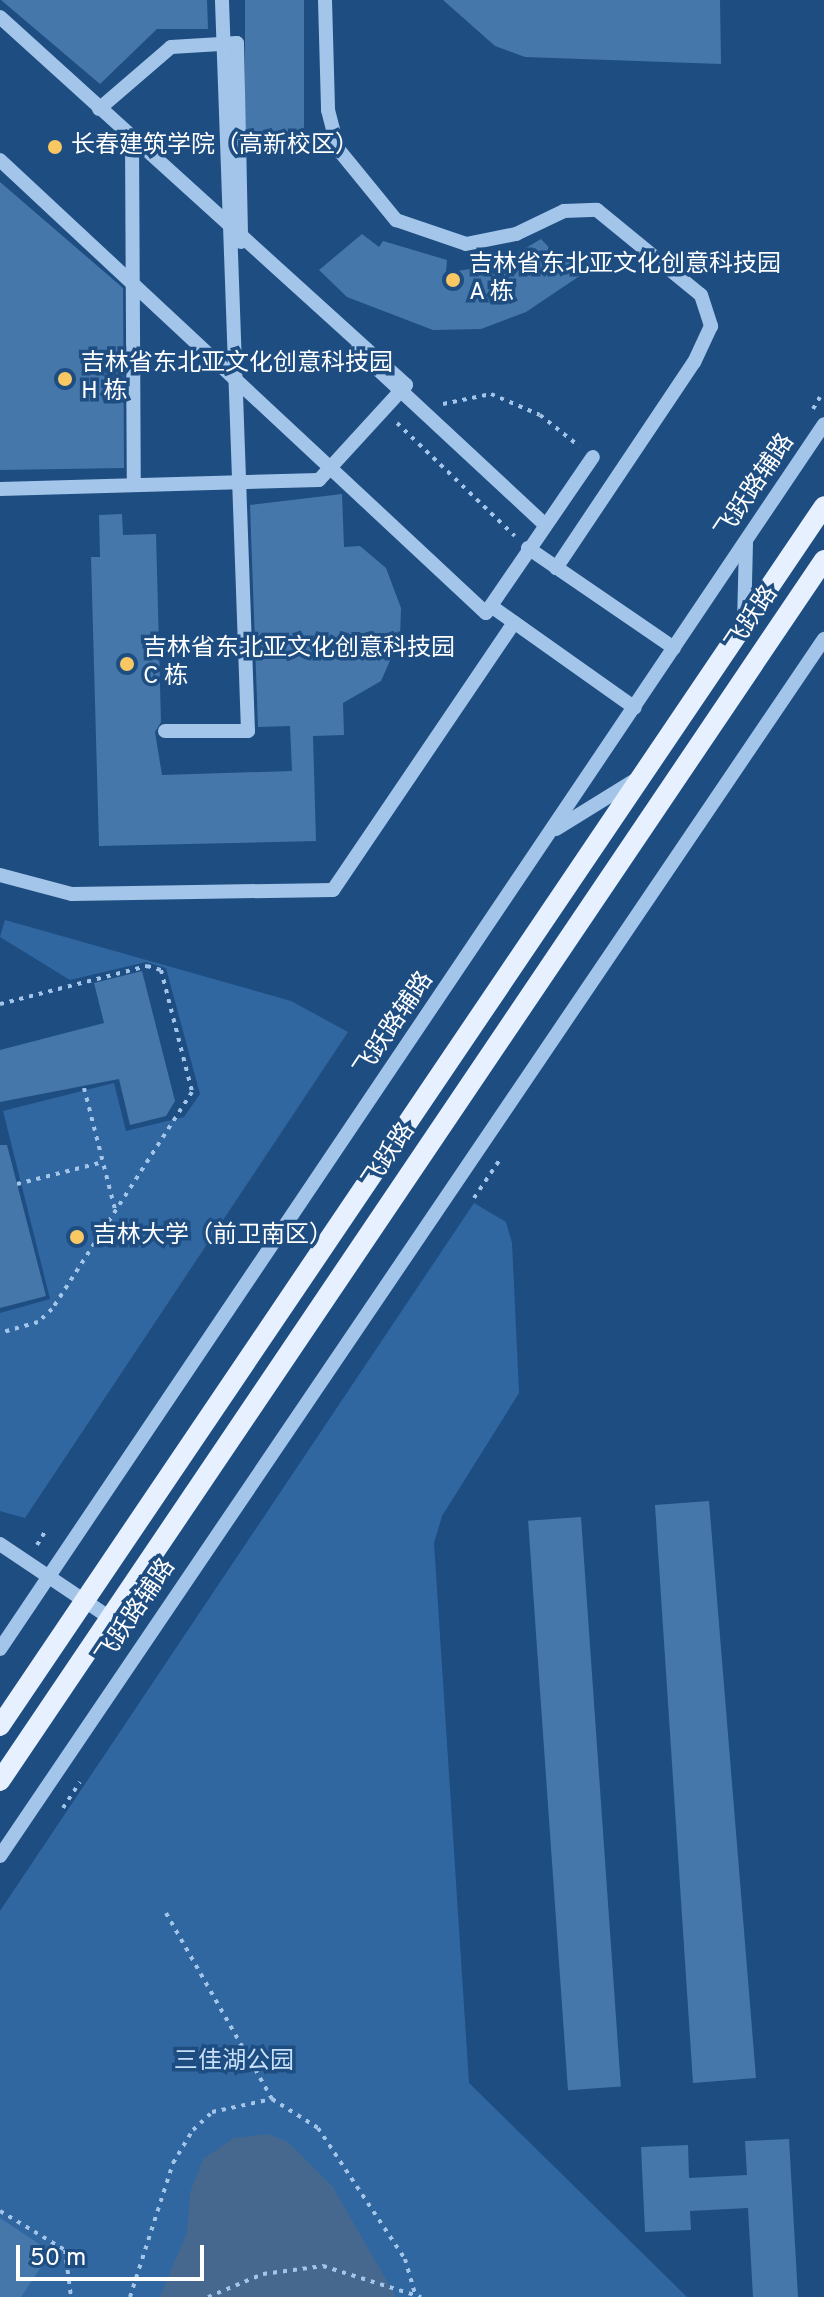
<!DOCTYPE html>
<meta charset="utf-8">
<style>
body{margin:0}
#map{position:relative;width:824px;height:2297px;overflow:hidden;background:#1e4d82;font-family:Overpass,"Noto Sans SC",sans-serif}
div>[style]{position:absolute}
.green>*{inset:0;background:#3167a0}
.water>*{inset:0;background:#46688f}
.building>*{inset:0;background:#4677ab;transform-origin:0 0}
.path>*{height:4px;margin-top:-2px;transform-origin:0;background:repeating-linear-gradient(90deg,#a3c5e9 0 4px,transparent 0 10px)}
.minor>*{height:14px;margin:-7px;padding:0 7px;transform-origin:7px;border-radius:7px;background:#a3c5e9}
.major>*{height:20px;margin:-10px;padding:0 10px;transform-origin:10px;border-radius:10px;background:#e6f0fe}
.minor-bridge>*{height:14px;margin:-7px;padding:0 7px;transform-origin:7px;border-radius:7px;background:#a3c5e9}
.dots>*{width:22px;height:22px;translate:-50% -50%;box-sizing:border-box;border:4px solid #1e4d82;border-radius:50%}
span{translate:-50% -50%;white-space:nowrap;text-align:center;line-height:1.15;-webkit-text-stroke:7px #1e4d82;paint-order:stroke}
.poi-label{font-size:24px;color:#fff}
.left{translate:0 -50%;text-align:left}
.street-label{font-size:24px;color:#fff}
.park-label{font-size:24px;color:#c7dff7}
.scale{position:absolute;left:16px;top:2245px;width:188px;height:36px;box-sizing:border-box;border:4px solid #fff;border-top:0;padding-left:10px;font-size:24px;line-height:28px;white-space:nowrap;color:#fff;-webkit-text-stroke:6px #1e4d82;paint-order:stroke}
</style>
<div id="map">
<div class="green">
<i style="clip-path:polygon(5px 920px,291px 1001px,348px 1032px,25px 1518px,0 1511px,0 1313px,50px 1299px,3px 1111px,114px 1083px,126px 1131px,184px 1117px,200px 1094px,166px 968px,146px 962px,70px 980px,0 937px)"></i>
<i style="clip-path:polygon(474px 1203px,506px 1222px,512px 1243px,519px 1393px,442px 1516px,434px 1543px,469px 2083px,687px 2297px,0 2297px,0 1911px)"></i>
</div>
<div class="water">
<i style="clip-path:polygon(268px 2134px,288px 2142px,333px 2187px,396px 2297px,160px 2297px,187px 2232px,190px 2193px,203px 2159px,234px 2138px)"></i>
</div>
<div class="building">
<i style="clip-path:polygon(1px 0,207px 0,208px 29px,157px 29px,100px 84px)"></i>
<i style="left:245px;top:0;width:59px;height:135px"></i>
<i style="clip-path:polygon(443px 0,720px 0,721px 64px,525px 57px,495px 46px)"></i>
<i style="clip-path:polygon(0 182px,123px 288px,124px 468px,0 470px)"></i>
<i style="clip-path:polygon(362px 234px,379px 247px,383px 241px,447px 260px,446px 273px,499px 264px,541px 239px,563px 262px,578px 250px,593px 267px,526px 312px,481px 329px,433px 330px,347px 297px,319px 270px)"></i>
<i style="clip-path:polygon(342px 494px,344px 547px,360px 546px,386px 568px,401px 608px,400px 638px,381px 681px,343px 703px,344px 735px,313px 736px,316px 841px,99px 846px,91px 557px,100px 557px,99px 515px,122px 514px,123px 535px,156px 534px,161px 722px,155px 732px,162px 775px,292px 771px,290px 726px,258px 727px,250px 505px)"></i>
<i style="clip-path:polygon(142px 971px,175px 1101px,166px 1116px,130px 1125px,119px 1079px,0 1102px,0 1050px,104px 1023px,94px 983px)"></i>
<i style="clip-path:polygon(0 1145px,7px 1145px,46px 1296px,0 1308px)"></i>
<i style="clip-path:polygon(709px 1501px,756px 2078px,693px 2083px,655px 1505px)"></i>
<i style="left:581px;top:1517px;width:571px;height:53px;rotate:86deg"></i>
<i style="clip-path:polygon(789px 2139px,798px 2297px,753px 2297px,748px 2208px,690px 2211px,691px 2230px,645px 2232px,641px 2147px,688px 2145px,689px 2178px,747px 2175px,745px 2141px)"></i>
<i style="clip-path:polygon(0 2218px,51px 2252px,21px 2297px,0 2297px)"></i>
</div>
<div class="path">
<i style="left:443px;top:404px;width:49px;rotate:-11.8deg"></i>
<i style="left:491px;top:394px;width:53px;rotate:23.2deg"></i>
<i style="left:540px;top:415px;width:50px;rotate:38.5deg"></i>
<i style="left:813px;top:409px;width:14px;rotate:-60deg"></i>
<i style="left:397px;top:423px;width:163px;rotate:43.8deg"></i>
<i style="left:0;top:1004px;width:152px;rotate:-14.5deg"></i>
<i style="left:147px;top:966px;width:15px;rotate:16deg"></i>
<i style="left:161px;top:970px;width:126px;rotate:75.7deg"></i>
<i style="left:192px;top:1092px;width:258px;rotate:122.8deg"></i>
<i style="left:52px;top:1309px;width:19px;rotate:137deg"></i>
<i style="left:38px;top:1322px;width:40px;rotate:164deg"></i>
<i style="left:378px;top:1038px;width:57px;rotate:-50.7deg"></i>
<i style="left:84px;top:1088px;width:126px;rotate:75.7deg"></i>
<i style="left:17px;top:1184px;width:89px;rotate:-14.3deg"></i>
<i style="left:474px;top:1198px;width:45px;rotate:-56deg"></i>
<i style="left:37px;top:1545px;width:17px;rotate:-59deg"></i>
<i style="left:63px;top:1808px;width:31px;rotate:-57deg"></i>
<i style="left:166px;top:1913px;width:214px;rotate:60.3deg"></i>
<i style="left:0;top:2211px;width:76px;rotate:31deg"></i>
<i style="left:65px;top:2250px;width:47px;rotate:82.7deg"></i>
<i style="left:130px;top:2297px;width:141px;rotate:-72.2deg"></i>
<i style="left:173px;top:2163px;width:39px;rotate:-59deg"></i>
<i style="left:193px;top:2130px;width:26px;rotate:-43deg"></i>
<i style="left:212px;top:2112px;width:61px;rotate:-12.2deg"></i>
<i style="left:272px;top:2099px;width:54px;rotate:32.2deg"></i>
<i style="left:318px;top:2128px;width:157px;rotate:56.4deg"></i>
<i style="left:405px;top:2259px;width:36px;rotate:74deg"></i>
<i style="left:208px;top:2297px;width:60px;rotate:-22.7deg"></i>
<i style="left:263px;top:2274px;width:61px;rotate:-7.6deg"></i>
<i style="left:323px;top:2266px;width:103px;rotate:17.6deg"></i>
</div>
<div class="minor">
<i style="left:325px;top:0;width:110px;rotate:88.4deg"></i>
<i style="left:328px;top:110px;width:40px;rotate:75.6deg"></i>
<i style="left:338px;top:149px;width:92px;rotate:50.8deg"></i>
<i style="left:396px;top:220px;width:74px;rotate:18.9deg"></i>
<i style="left:466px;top:244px;width:51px;rotate:-11.3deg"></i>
<i style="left:516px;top:234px;width:53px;rotate:-25.6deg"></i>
<i style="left:564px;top:211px;width:33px;rotate:-2deg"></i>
<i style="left:597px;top:210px;width:134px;rotate:39.3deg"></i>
<i style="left:701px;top:295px;width:33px;rotate:72deg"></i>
<i style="left:711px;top:326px;width:40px;rotate:115deg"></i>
<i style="left:694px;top:362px;width:248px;rotate:123.8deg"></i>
<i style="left:99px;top:109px;width:95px;rotate:-40.7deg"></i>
<i style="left:171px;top:47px;width:66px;rotate:-3.5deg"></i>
<i style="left:237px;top:43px;width:199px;rotate:88.8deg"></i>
<i style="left:0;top:160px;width:664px;rotate:42.99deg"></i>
<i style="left:486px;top:613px;width:189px;rotate:-55.6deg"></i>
<i style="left:357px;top:350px;width:255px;rotate:42.9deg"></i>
<i style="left:528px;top:548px;width:177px;rotate:34.4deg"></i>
<i style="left:491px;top:606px;width:176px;rotate:35.3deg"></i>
<i style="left:744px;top:624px;width:83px;rotate:-88.6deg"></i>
<i style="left:556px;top:829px;width:95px;rotate:-31.7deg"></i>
<i style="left:0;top:875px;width:74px;rotate:14.8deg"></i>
<i style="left:72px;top:894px;width:261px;rotate:-0.9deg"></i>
<i style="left:333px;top:890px;width:323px;rotate:-55.9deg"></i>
<i style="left:0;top:1544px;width:133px;rotate:33.9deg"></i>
<i style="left:0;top:1649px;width:1476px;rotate:-56.07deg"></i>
<i style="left:0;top:1856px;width:1470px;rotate:-55.9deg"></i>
</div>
<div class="major">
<i style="left:0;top:1726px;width:1472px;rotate:-55.96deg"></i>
<i style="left:0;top:1781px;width:1473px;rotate:-55.99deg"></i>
</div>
<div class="minor-bridge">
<i style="left:0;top:17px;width:548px;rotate:42.19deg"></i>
<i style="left:406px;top:385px;width:129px;rotate:132.5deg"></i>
<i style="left:319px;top:480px;width:319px;rotate:178.4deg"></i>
<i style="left:132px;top:140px;width:345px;rotate:89.7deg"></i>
<i style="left:165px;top:731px;width:83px"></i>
<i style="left:248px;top:731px;width:731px;rotate:-92.04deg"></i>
</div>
<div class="dots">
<i style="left:55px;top:147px;background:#f9c862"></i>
<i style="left:453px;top:280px;background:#f9c862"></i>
<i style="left:65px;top:379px;background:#f9c862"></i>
<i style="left:127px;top:664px;background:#f9c862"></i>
<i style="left:77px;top:1237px;background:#f9c862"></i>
</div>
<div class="poi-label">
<span class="left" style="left:71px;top:147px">长春建筑学院（高新校区）</span>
<span class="left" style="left:469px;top:280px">吉林省东北亚文化创意科技园<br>A 栋</span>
<span class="left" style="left:81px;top:379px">吉林省东北亚文化创意科技园<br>H 栋</span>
<span class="left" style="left:143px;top:664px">吉林省东北亚文化创意科技园<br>C 栋</span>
<span class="left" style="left:93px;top:1237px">吉林大学（前卫南区）</span>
</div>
<div class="street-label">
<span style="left:756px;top:487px;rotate:-56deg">飞跃路辅路</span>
<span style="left:753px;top:619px;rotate:-56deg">飞跃路</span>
<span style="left:395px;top:1025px;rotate:-56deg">飞跃路辅路</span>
<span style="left:390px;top:1156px;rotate:-56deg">飞跃路</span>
<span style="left:137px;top:1612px;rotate:-56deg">飞跃路辅路</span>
</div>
<div class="park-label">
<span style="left:234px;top:2063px">三佳湖公园</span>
</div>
<div class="scale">50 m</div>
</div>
